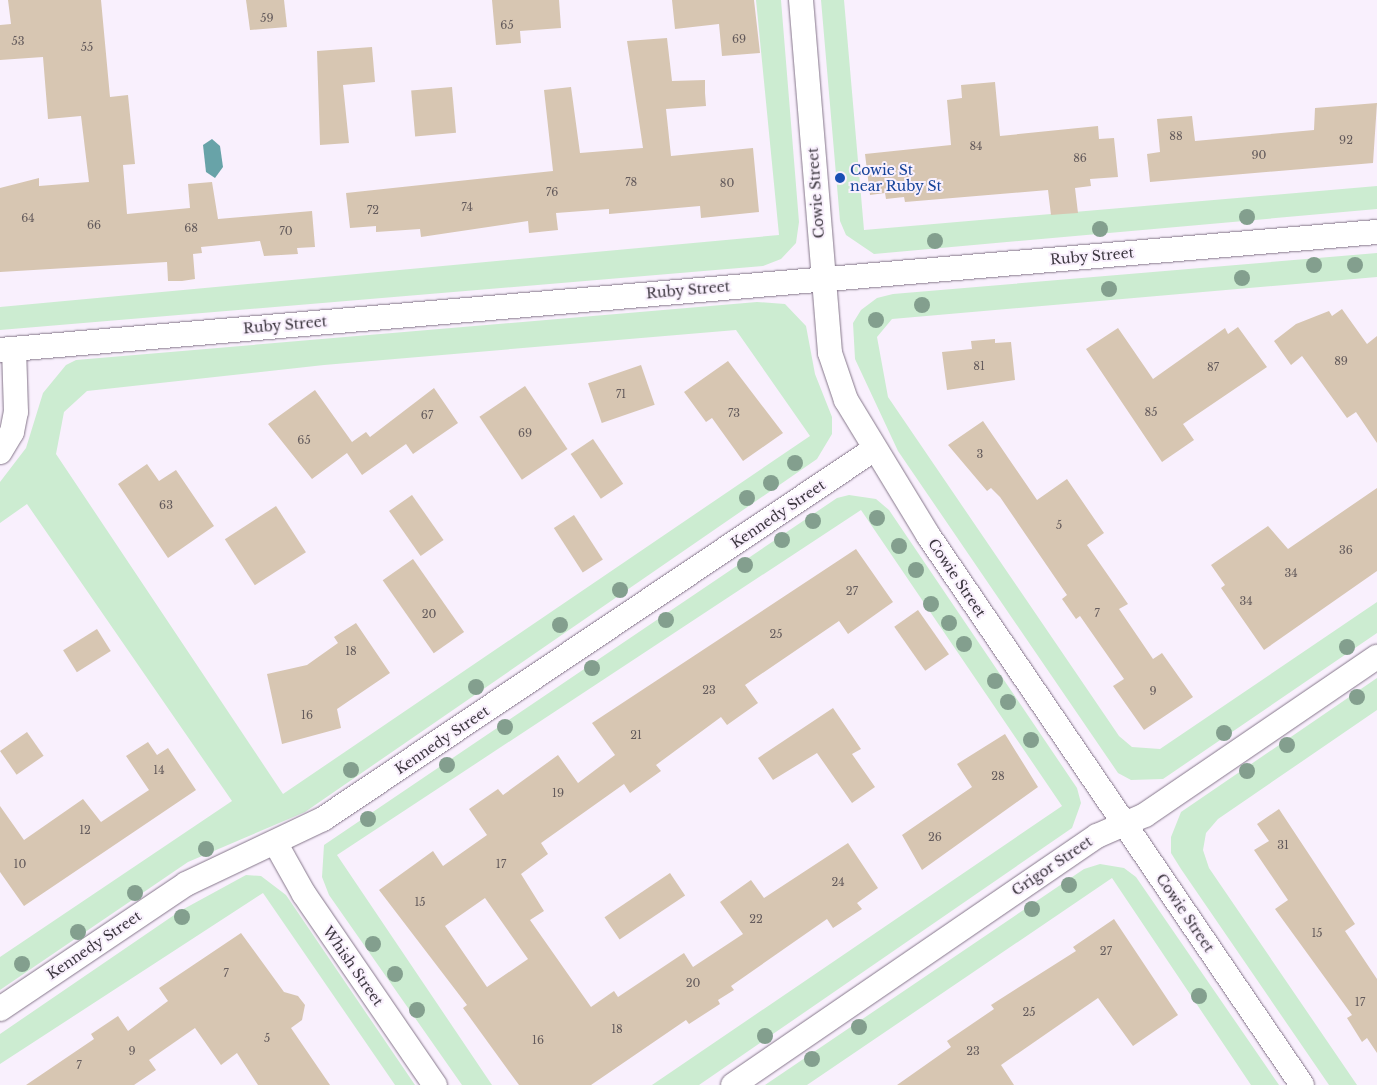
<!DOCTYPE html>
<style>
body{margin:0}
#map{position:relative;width:1377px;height:1085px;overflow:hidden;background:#f9f0fd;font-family:"Libre Baskerville",serif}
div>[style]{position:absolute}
.green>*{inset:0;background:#ccecd1}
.water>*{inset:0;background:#68a3a8}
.building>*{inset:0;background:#d7c6b2;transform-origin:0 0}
.roads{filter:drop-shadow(0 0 1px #85778a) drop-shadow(0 0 1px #85778a)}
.street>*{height:24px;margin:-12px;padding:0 12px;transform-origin:12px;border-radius:12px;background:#fff}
.trees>*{width:16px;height:16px;margin:-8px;border-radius:50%;background:#839f8e}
.dots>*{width:14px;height:14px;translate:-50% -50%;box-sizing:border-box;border:2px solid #f9f0fd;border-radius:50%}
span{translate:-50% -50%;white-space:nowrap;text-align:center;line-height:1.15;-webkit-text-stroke:4px #f9f0fd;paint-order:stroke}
.number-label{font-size:11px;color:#645b5c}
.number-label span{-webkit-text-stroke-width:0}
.transit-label{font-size:14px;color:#164399}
.left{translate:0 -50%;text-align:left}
.street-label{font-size:14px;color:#3d3740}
</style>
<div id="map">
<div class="green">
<i style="clip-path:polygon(756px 0,781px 0,799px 222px,796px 243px,781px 259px,763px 266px,0 330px,0 307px,779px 235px)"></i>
<i style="clip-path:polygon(821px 0,844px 0,864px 230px,1377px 186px,1377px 209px,874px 254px,846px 235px,840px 221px)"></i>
<i style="clip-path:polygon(1377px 253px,1377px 277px,892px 319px,877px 337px,888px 397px,1119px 736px,1132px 747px,1160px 749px,1377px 602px,1377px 633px,1163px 779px,1131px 780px,1118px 773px,898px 451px,855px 359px,853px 323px,861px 310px,877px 298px,893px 294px)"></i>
<i style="clip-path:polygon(evenodd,757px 302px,785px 304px,806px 326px,815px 374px,832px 417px,832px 434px,817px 459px,305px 812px,188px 862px,0 990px,0 957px,232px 801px,27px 504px,0 523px,0 482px,26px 448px,43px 393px,66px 365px,76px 360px,757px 302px,736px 330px,810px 436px,283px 794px,56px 454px,64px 412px,87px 391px,324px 365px,736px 330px)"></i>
<i style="clip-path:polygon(849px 495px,876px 499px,889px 510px,1077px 788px,1081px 803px,1072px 828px,699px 1085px,652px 1085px,1062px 806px,861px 510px,337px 855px,492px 1085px,462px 1085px,329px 895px,322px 877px,324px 845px,837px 498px)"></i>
<i style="clip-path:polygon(1377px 678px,1377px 710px,1218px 819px,1206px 833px,1203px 850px,1209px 868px,1357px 1085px,1329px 1085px,1181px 869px,1171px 853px,1171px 837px,1181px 812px)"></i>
<i style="clip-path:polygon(1100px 864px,1124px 868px,1136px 877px,1279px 1085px,1251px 1085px,1112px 878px,807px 1085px,765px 1085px,1084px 869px)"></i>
<i style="clip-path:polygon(246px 875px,261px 876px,286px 895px,415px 1085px,395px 1085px,263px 893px,0 1064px,0 1034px,180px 911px)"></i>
</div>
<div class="water">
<i style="clip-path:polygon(212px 139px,220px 146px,223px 167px,215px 178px,206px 172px,203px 145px)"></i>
</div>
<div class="building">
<i style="clip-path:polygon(8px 0,101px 0,110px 97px,128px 95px,135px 164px,123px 165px,127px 214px,190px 208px,188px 184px,212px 182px,218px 219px,312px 211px,315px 247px,297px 248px,298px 254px,264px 256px,260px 241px,201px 247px,202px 253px,193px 254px,195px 279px,182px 281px,168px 281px,167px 262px,0 272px,0 188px,39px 178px,39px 186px,89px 182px,81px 116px,48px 119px,43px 57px,0 60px,0 25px,11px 24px)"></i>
<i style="clip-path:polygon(246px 0,284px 0,287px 27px,250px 30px)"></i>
<i style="clip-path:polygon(492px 0,559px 0,561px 28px,520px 31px,521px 43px,496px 45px)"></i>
<i style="clip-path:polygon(672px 0,754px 0,760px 53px,722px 56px,719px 24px,675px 29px)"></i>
<i style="clip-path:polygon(667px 38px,672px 81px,705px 80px,705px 93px,706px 106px,666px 109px,671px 156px,753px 148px,759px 212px,701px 218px,700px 206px,609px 214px,609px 209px,556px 213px,558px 230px,529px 233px,528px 221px,421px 237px,420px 229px,376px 232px,376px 226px,350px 228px,346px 193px,553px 171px,544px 90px,571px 87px,580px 153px,643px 148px,627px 41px)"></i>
<i style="clip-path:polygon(372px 47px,375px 82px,343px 85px,349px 143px,320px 145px,317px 51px)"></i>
<i style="clip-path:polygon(995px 82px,1000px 136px,1098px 126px,1099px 139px,1114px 138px,1118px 177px,1090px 179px,1091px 186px,1075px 188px,1078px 213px,1063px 214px,1051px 215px,1048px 190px,905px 202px,904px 197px,886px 199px,885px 193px,870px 195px,865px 154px,951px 145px,947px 100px,962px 98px,961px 85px)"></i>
<i style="left:452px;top:87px;width:46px;height:41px;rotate:85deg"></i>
<i style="clip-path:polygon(1377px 103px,1373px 163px,1150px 182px,1147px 154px,1160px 152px,1157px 119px,1192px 116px,1195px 141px,1314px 130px,1315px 108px)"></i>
<i style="clip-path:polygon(1342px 309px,1367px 344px,1377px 336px,1377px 443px,1356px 412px,1347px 418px,1302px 356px,1291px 365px,1274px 341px,1296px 324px,1329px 311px,1332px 316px)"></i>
<i style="clip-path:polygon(1238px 327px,1267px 367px,1183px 424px,1194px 440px,1162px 462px,1086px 349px,1118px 328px,1153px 379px,1225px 328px,1228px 334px)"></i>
<i style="clip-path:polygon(995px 339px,995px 343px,1011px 342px,1015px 380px,947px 390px,942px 352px,972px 349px,971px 341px)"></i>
<i style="clip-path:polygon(728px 361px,783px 433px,743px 461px,712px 418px,706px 422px,684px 392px)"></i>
<i style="left:641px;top:365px;width:42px;height:56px;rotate:71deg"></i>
<i style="left:525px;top:386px;width:76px;height:55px;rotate:56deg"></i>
<i style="clip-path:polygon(434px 388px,458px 423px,413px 454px,406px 444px,362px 475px,347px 453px,312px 479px,268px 424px,315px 390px,352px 442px,366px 432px,370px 437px)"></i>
<i style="clip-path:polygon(983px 421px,1037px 500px,1067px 479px,1104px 533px,1087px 545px,1128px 604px,1119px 609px,1153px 659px,1162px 653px,1193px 697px,1144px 730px,1113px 686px,1124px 679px,1080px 616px,1076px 619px,1062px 599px,1067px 595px,1000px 497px,991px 488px,987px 491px,948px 445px)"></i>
<i style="left:593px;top:439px;width:54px;height:27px;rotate:56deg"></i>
<i style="clip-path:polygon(147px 464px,159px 481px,176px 470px,214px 526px,168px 558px,118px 484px)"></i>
<i style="clip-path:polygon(1377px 488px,1377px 571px,1264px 650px,1221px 588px,1225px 585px,1211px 565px,1268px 526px,1288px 549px)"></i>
<i style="left:412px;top:495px;width:55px;height:28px;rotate:55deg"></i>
<i style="left:276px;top:506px;width:55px;height:61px;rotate:57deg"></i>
<i style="left:574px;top:515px;width:53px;height:24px;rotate:57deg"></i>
<i style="clip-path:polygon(evenodd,856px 549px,893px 602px,848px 634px,839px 621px,745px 685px,758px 703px,727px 725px,721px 717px,656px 765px,661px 771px,630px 793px,624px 784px,541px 843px,548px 854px,521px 874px,544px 911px,530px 920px,591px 1007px,614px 991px,618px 997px,684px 953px,693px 967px,743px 934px,720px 902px,751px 880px,764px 898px,848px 843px,878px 888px,857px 903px,862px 909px,833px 928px,827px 919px,731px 986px,734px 990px,718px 1000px,720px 1004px,689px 1024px,686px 1020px,591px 1085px,519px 1085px,463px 1008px,467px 1005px,379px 890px,433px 851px,443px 866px,487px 835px,469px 809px,498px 789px,503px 795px,558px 755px,578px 783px,615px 755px,592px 723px,856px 549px,485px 898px,528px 959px,487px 987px,445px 926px,485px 898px)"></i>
<i style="left:413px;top:559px;width:89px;height:37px;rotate:55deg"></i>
<i style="left:918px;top:610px;width:54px;height:29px;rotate:55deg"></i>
<i style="clip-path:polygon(356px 623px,390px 673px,337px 709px,341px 728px,282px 744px,267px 674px,307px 665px,338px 643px,334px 637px)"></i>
<i style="left:97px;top:629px;width:26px;height:40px;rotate:58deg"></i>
<i style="clip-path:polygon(833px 708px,861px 749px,852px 754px,875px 787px,852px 803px,817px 753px,773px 780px,758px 758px)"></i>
<i style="left:27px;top:732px;width:29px;height:33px;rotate:55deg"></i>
<i style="clip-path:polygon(1005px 734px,1038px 787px,922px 870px,902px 835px,972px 787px,957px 764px)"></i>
<i style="clip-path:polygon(148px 742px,157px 755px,168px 748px,196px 790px,24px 906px,0 872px,0 806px,24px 840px,83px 799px,101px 822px,149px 790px,126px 756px)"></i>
<i style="clip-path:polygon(1279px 809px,1355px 924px,1345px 931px,1377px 979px,1377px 1053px,1367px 1038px,1362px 1042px,1347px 1018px,1352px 1015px,1275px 909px,1288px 900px,1254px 850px,1269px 841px,1257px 824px)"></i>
<i style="left:670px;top:873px;width:27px;height:79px;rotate:56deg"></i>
<i style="clip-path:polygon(1114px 919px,1178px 1015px,1133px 1046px,1098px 998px,1001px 1065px,1014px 1085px,897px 1085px,951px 1047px,947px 1041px,994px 1009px,991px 1005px,1076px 951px,1073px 947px)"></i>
<i style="clip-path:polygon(241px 933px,284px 992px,298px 996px,305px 1005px,302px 1020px,291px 1028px,330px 1085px,258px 1085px,237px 1053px,221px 1065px,195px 1028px,149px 1060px,156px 1070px,134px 1085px,26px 1085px,94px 1039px,91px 1034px,118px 1016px,128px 1031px,168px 1001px,159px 988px)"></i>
</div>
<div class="roads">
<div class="street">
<i style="left:801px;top:0;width:354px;rotate:85.3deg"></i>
<i style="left:830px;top:353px;width:50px;rotate:71.2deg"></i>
<i style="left:846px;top:400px;width:158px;rotate:58.7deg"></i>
<i style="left:928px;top:535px;width:665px;rotate:55.78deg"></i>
<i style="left:0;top:350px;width:1382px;rotate:-4.9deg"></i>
<i style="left:0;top:452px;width:23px;rotate:-59deg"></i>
<i style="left:12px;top:432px;width:20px;rotate:-79deg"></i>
<i style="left:16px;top:412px;width:63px;rotate:-91.8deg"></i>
<i style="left:276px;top:844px;width:57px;rotate:60.8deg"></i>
<i style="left:304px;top:894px;width:232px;rotate:55.6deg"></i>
<i style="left:0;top:1009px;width:224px;rotate:-33.9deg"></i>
<i style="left:186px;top:884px;width:152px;rotate:-25.4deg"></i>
<i style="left:323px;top:819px;width:662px;rotate:-33.86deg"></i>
<i style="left:733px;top:1085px;width:441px;rotate:-34.4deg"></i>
<i style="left:1097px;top:836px;width:52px;rotate:-23.6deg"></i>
<i style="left:1145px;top:815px;width:281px;rotate:-34.3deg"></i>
</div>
</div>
<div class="trees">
<i style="left:1247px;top:217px"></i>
<i style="left:1100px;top:229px"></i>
<i style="left:935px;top:241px"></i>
<i style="left:1314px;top:265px"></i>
<i style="left:1355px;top:265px"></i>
<i style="left:1242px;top:278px"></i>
<i style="left:1109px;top:289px"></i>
<i style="left:922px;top:305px"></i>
<i style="left:876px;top:320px"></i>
<i style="left:795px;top:463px"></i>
<i style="left:771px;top:483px"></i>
<i style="left:747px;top:498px"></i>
<i style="left:877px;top:518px"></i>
<i style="left:813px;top:521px"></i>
<i style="left:782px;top:540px"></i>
<i style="left:899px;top:546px"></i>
<i style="left:745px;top:565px"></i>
<i style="left:916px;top:570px"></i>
<i style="left:620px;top:590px"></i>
<i style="left:931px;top:604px"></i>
<i style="left:666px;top:620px"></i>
<i style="left:949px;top:623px"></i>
<i style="left:560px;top:625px"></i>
<i style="left:964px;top:644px"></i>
<i style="left:1347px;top:647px"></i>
<i style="left:592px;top:668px"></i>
<i style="left:995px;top:681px"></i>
<i style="left:476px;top:687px"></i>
<i style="left:1357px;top:697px"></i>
<i style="left:1008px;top:702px"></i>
<i style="left:505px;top:727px"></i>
<i style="left:1224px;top:733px"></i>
<i style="left:1031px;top:740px"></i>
<i style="left:1287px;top:745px"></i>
<i style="left:447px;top:765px"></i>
<i style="left:351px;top:770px"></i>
<i style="left:1247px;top:771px"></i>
<i style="left:368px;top:819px"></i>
<i style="left:206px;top:849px"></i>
<i style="left:1069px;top:885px"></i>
<i style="left:135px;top:893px"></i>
<i style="left:1032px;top:909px"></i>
<i style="left:182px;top:917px"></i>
<i style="left:78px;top:932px"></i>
<i style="left:373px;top:944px"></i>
<i style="left:22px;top:964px"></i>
<i style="left:395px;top:974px"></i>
<i style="left:1199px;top:996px"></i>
<i style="left:417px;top:1010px"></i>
<i style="left:859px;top:1027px"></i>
<i style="left:765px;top:1036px"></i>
<i style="left:812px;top:1059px"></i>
</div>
<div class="dots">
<i style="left:840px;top:178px;background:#1a4fb4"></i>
</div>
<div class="number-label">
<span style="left:267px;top:18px">59</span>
<span style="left:507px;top:25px">65</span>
<span style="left:739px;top:39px">69</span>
<span style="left:18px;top:41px">53</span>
<span style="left:87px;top:47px">55</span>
<span style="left:1176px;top:136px">88</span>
<span style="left:1346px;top:140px">92</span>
<span style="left:976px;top:146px">84</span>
<span style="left:1259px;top:155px">90</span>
<span style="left:1080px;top:158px">86</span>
<span style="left:631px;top:182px">78</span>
<span style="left:727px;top:183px">80</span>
<span style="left:552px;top:192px">76</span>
<span style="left:467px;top:207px">74</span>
<span style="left:373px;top:210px">72</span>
<span style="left:28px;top:218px">64</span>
<span style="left:94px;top:225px">66</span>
<span style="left:191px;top:228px">68</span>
<span style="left:286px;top:231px">70</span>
<span style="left:1341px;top:361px">89</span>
<span style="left:979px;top:366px">81</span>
<span style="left:1213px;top:367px">87</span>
<span style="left:621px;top:394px">71</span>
<span style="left:1151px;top:412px">85</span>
<span style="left:734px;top:413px">73</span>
<span style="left:427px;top:415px">67</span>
<span style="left:525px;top:433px">69</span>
<span style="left:304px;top:440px">65</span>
<span style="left:980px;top:454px">3</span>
<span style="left:166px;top:505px">63</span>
<span style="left:1059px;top:525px">5</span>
<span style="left:1346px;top:550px">36</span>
<span style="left:1291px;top:573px">34</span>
<span style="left:852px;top:591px">27</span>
<span style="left:1246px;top:601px">34</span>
<span style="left:1097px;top:613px">7</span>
<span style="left:429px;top:614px">20</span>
<span style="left:776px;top:634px">25</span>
<span style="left:351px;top:651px">18</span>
<span style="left:709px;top:690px">23</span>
<span style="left:1153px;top:691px">9</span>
<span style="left:307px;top:715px">16</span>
<span style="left:636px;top:735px">21</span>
<span style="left:159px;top:770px">14</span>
<span style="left:998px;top:776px">28</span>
<span style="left:558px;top:793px">19</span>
<span style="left:85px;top:830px">12</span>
<span style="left:935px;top:837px">26</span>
<span style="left:1283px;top:845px">31</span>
<span style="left:20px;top:864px">10</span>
<span style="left:501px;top:864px">17</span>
<span style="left:838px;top:882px">24</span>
<span style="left:420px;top:902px">15</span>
<span style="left:756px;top:919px">22</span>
<span style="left:1317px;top:933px">15</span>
<span style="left:1106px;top:951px">27</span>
<span style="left:226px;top:973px">7</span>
<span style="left:693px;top:983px">20</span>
<span style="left:1360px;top:1002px">17</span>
<span style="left:1029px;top:1012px">25</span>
<span style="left:617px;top:1029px">18</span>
<span style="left:267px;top:1038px">5</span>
<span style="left:538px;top:1040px">16</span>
<span style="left:132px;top:1051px">9</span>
<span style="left:973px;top:1051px">23</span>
<span style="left:79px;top:1065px">7</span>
</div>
<div class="transit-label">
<span class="left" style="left:850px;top:178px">Cowie St<br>near Ruby St</span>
</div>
<div class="street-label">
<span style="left:816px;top:193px;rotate:-94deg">Cowie Street</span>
<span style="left:1092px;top:256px;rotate:-5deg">Ruby Street</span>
<span style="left:688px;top:290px;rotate:-5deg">Ruby Street</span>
<span style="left:285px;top:325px;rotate:-5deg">Ruby Street</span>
<span style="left:778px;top:514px;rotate:-34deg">Kennedy Street</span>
<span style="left:957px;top:578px;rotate:56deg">Cowie Street</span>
<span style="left:442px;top:740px;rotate:-34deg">Kennedy Street</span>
<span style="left:1052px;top:866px;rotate:-34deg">Grigor Street</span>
<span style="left:1185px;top:913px;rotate:56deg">Cowie Street</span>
<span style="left:94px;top:945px;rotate:-34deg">Kennedy Street</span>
<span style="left:353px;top:966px;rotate:55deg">Whish Street</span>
</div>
</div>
